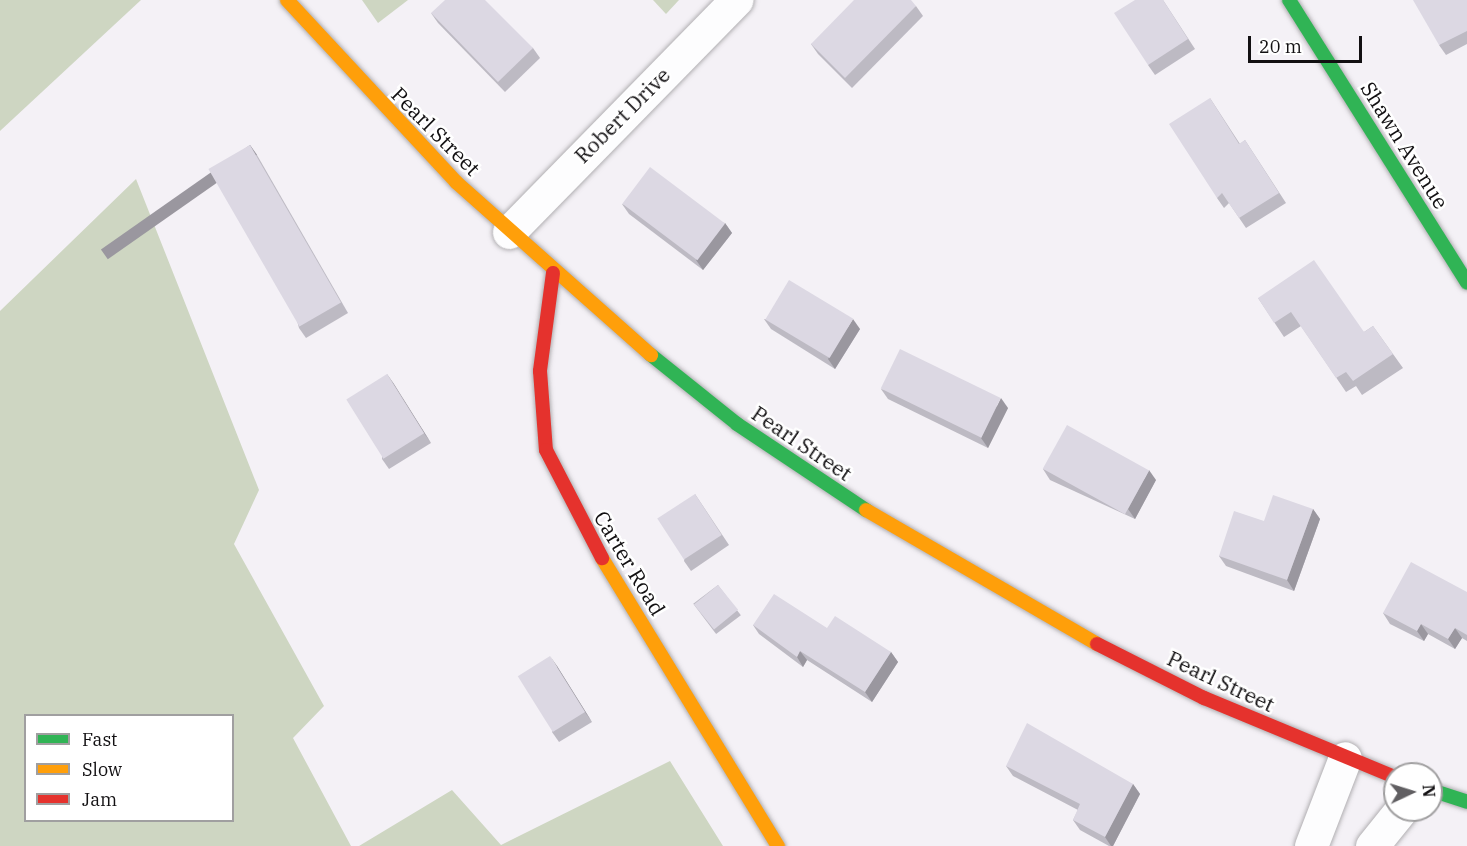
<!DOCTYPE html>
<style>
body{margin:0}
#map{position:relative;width:1467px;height:846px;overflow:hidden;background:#f4f1f6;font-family:"IBM Plex Serif",serif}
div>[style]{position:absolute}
.forest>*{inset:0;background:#ced6c2}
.roads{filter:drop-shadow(0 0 2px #b1afb2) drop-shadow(0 0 2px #b1afb2)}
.street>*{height:33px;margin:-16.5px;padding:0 16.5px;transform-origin:16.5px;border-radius:16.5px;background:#fdfdfe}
.fast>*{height:14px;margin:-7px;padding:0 7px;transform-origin:7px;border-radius:7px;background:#30b455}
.slow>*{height:14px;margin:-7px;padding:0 7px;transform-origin:7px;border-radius:7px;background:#ff9f0a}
.jam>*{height:14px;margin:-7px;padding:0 7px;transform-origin:7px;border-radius:7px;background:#e5322d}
.wall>*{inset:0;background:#bdbac3;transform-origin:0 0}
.shaded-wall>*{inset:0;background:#9a979f;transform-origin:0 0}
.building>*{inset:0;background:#dcd8e3;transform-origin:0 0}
span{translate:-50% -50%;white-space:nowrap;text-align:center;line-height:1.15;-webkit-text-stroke:5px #fff;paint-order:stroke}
.street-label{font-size:21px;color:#121012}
.legend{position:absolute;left:24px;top:714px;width:210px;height:108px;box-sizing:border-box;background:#fff;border:2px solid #a09fa0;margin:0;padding:8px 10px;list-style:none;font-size:18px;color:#121012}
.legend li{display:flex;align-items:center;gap:12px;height:30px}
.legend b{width:30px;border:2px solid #a09fa0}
.north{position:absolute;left:1383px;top:762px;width:60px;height:60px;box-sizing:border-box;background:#fff;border:2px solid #a09fa0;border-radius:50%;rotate:86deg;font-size:16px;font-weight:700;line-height:24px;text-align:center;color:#121012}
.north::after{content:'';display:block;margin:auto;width:21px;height:27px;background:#615f62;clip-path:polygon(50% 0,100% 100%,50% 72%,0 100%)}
.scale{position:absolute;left:1248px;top:36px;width:114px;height:27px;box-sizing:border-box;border:3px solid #121012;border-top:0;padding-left:8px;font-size:18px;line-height:21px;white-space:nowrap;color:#121012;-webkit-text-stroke:4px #fff;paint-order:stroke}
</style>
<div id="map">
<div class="forest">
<i style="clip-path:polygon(0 0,141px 0,0 131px)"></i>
<i style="clip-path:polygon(362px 0,408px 0,378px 23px)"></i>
<i style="clip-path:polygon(653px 0,679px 0,666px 14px)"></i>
<i style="clip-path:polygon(evenodd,136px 179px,259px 490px,234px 544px,324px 706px,293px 738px,351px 846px,0 846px,0 311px,136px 179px,26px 716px,232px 716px,232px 820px,26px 820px,26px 716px)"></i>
<i style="clip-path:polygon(670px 761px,723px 846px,359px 846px,452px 790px,501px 845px)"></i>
</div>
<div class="roads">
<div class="street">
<i style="left:509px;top:232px;width:325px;rotate:-45.6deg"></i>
<i style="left:1311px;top:846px;width:94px;rotate:-68.9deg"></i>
<i style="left:1372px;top:846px;width:46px;rotate:-51.1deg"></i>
</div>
<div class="fast">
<i style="left:1289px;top:0;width:334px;rotate:57.8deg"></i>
<i style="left:651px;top:355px;width:110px;rotate:38.7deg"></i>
<i style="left:737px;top:424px;width:155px;rotate:33.7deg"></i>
<i style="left:1431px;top:790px;width:38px;rotate:18deg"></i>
</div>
<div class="slow">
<i style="left:287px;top:0;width:248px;rotate:47.1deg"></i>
<i style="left:456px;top:182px;width:261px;rotate:41.6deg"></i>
<i style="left:866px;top:510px;width:267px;rotate:30.1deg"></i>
<i style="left:602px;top:558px;width:338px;rotate:58.6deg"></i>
</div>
<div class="jam">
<i style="left:553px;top:273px;width:99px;rotate:97.6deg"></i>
<i style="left:540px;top:371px;width:79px;rotate:85.7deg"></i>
<i style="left:546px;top:450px;width:122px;rotate:62.6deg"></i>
<i style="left:1097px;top:644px;width:120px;rotate:26.8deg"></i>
<i style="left:1204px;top:698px;width:207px;rotate:22.5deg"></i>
</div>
</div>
<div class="wall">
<i style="clip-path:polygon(1163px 0,1195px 49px,1155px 75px,1148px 65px)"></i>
<i style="clip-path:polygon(1467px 0,1467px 44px,1446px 55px,1439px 45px)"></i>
<i style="clip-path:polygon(916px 6px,923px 16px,852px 88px,818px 54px,811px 44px)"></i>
<i style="clip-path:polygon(431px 13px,533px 48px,540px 58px,505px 92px,438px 23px)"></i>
<i style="clip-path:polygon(1210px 98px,1240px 144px,1245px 140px,1286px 203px,1246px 228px,1229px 203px,1224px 208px,1217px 198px)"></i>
<i style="clip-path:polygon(250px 145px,257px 155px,348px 313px,306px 338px,299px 328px)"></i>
<i style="clip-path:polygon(622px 204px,725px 223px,732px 233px,703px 270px,629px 214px)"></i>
<i style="clip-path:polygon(1258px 298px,1364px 332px,1373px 326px,1403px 368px,1362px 395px,1356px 386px,1346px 392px,1301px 326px,1284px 337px)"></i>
<i style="clip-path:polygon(764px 319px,860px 329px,835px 369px,771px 329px)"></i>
<i style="clip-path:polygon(387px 374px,431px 443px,389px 469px,382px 459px)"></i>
<i style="clip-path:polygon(881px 389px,1008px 408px,988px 448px,888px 399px)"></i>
<i style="clip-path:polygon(1043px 469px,1156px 480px,1135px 519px,1050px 480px)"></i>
<i style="clip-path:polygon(695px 494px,729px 545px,691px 571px,684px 561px)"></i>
<i style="clip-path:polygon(1313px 509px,1320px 519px,1294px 591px,1226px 566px,1219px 556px,1264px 521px)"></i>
<i style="left:718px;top:585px;width:38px;height:31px;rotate:53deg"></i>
<i style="clip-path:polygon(1467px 592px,1467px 641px,1462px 638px,1455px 649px,1428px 634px,1424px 641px,1390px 624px,1383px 613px)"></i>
<i style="clip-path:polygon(753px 625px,827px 628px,891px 652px,898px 662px,872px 702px,807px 660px,803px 667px,759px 634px)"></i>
<i style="clip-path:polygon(557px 666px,592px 722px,559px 742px,552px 732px)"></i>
<i style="clip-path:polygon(1006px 766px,1133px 784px,1140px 794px,1113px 846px,1109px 846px,1080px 830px,1073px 820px,1078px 810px,1013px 776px)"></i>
</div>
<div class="shaded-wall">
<i style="left:250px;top:145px;width:12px;height:182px;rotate:55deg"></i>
<i style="clip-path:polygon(725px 223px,732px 233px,703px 270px,696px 260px)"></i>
<i style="clip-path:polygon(853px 319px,860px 329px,835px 369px,828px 359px)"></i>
<i style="clip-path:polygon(387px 374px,394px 384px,431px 443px,424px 433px)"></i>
<i style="clip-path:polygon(1001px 398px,1008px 408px,988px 448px,981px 438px)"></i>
<i style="clip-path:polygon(1149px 470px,1156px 480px,1135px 519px,1128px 509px)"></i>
<i style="clip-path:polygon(1313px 509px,1320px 519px,1294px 591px,1287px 580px)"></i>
<i style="clip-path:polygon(1421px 624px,1428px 634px,1424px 641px,1417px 631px)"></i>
<i style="clip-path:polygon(1455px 628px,1462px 638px,1455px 649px,1448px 639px)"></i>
<i style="clip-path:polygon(800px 651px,807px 660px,803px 667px,797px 657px)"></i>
<i style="clip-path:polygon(891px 652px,898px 662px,872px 702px,865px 692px)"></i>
<i style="clip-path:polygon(550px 656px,557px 666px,592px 722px,585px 712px)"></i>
<i style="clip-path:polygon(1133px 784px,1140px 794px,1113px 846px,1111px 846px,1105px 837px)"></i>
</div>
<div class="building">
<i style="clip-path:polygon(445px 0,485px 0,533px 48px,498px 82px,431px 13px)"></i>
<i style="clip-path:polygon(854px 0,911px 0,916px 6px,845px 78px,811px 44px)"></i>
<i style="clip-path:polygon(1135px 0,1163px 0,1188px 39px,1148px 65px,1114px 13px)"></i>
<i style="clip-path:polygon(1413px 0,1467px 0,1467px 31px,1439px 45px)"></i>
<i style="clip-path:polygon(1210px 98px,1239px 144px,1245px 140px,1279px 193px,1239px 218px,1222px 193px,1217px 198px,1169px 124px)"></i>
<i style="left:250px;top:145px;width:182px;height:48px;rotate:60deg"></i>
<i style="left:650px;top:167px;width:94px;height:46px;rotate:37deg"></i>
<i style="clip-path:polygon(1314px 260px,1364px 332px,1373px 326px,1393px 354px,1353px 381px,1346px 372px,1336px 378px,1291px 312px,1274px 323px,1258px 298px)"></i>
<i style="left:789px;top:280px;width:75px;height:46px;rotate:31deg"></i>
<i style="left:900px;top:349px;width:112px;height:44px;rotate:26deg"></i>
<i style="left:387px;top:374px;width:70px;height:48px;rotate:58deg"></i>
<i style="left:1067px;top:425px;width:94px;height:50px;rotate:29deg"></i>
<i style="left:695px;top:494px;width:49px;height:45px;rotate:57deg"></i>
<i style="clip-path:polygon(1273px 495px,1313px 509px,1287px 580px,1219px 556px,1234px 511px,1264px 521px)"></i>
<i style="clip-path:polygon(1411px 562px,1467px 592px,1467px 635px,1455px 628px,1448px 639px,1421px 624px,1417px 631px,1383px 613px)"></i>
<i style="left:718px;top:585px;width:32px;height:31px;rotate:51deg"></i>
<i style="clip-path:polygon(774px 594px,827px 628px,835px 616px,891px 652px,865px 692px,800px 651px,797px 657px,753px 625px)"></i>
<i style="left:550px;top:656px;width:66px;height:38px;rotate:58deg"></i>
<i style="clip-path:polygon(1027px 723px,1133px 784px,1105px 837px,1073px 820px,1080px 804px,1006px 766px)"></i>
</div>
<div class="street-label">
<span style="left:622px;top:115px;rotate:-45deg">Robert Drive</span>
<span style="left:436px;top:131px;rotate:45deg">Pearl Street</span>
<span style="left:1405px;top:145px;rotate:58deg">Shawn Avenue</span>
<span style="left:802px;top:443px;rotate:34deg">Pearl Street</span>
<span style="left:630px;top:563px;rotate:59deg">Carter Road</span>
<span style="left:1221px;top:681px;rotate:25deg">Pearl Street</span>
</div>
<ul class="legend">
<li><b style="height:8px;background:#30b455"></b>Fast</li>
<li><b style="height:8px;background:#ff9f0a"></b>Slow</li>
<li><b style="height:8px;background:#e5322d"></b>Jam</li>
</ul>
<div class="north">N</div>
<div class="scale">20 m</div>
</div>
